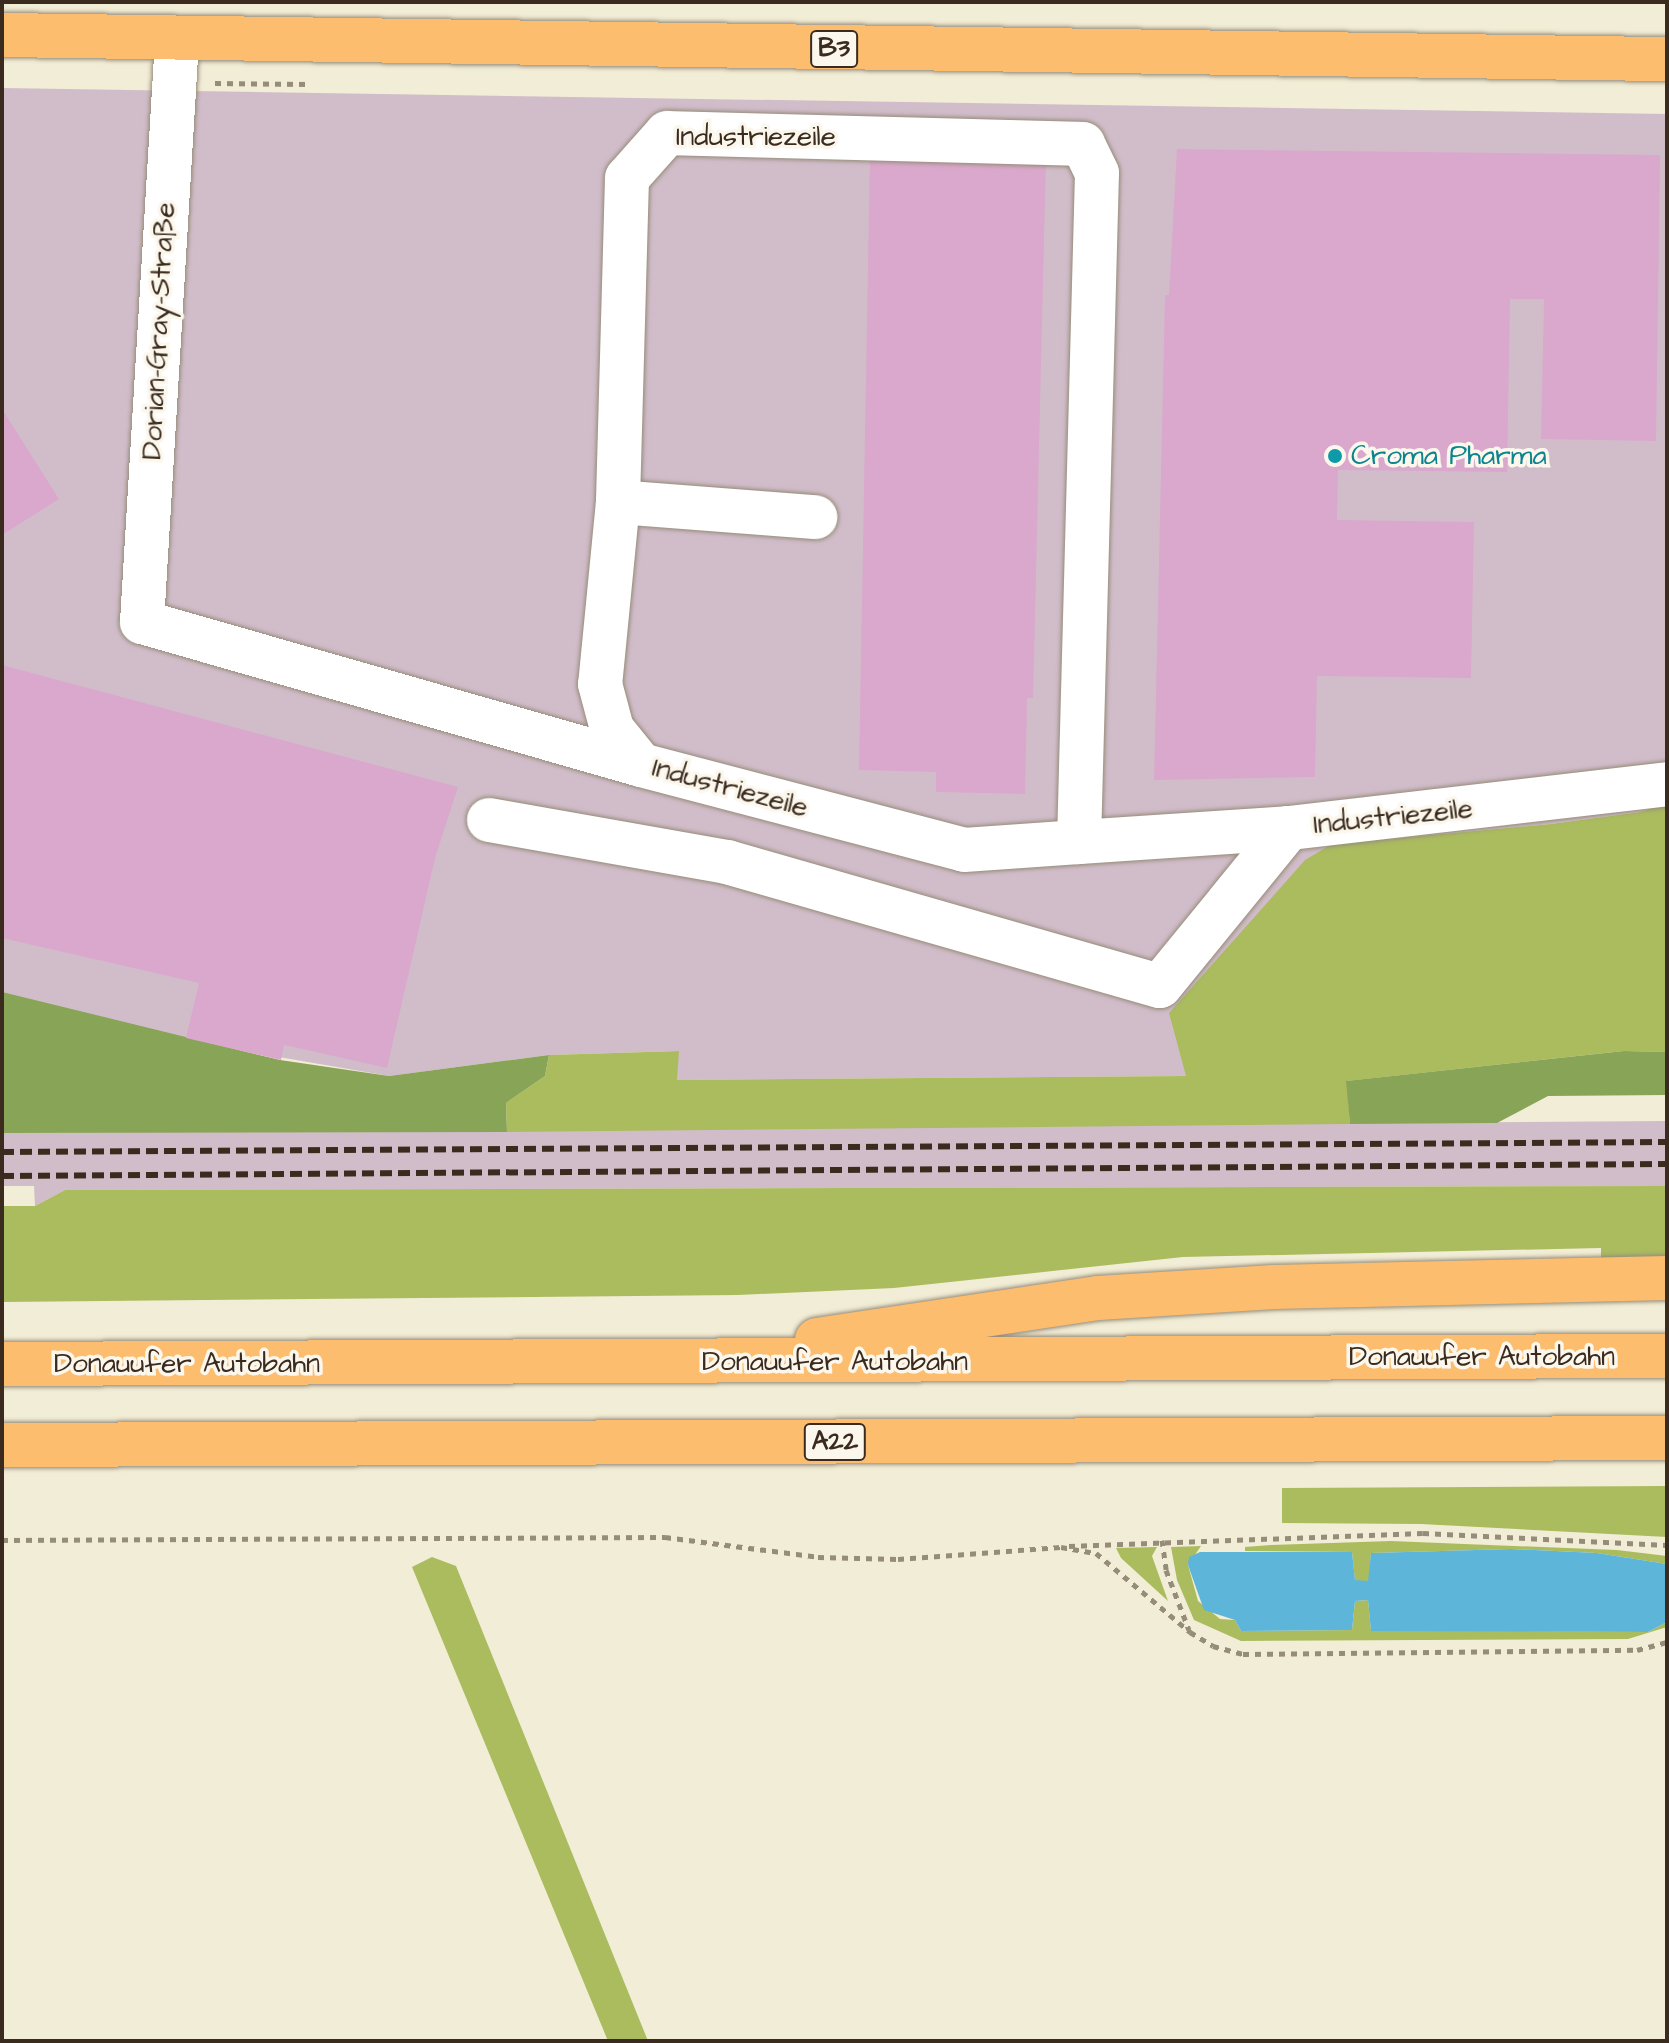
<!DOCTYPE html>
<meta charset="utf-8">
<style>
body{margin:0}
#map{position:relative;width:1669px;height:2043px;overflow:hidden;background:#f2edd6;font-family:"Architects Daughter",sans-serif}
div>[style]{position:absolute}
.industrial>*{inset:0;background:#d1bdca}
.green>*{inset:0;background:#abbc5f}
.forest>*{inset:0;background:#88a456}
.water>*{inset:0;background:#5db6da}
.building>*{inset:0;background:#daa8cc}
.path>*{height:5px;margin-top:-2.5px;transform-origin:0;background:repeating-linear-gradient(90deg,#968c7a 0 6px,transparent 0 12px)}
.roads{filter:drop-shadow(0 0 2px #968c7a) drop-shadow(0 0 2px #968c7a)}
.minor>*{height:44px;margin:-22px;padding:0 22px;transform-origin:22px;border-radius:22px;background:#fff}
.major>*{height:44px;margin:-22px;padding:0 22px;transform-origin:22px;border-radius:22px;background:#fcbd6f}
.highway>*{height:44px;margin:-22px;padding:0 22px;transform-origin:22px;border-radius:22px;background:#fcbd6f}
.rail>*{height:6px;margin-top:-3px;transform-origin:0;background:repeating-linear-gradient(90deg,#3b2a1e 0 12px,transparent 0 18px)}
.dots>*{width:22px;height:22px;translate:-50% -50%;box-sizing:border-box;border:4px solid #fbf7ec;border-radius:50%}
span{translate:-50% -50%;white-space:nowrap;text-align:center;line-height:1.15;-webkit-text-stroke:7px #fbf7ec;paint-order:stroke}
.shield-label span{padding:2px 6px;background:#fbf7ec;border:2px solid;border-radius:6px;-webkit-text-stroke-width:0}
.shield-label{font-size:26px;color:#3b2a1e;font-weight:700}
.street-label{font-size:28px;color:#3b2a1e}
.culture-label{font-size:28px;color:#0d838f}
.left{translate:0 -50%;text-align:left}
.frame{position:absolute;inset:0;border:4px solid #3b2a1e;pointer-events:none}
</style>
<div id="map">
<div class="industrial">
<i style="clip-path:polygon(2px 88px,1667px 114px,1667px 803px,1640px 812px,1551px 824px,1332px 844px,1187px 1076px,676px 1080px,678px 1051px,549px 1055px,389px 1076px,2px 1009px)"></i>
<i style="clip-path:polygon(1667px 1121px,1667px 1186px,65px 1190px,35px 1206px,34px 1186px,2px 1186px,2px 1133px)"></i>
</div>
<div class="green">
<i style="clip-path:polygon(1667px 803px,1667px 1052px,1624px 1051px,1347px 1081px,1350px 1124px,507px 1132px,506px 1103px,545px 1076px,549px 1055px,679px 1051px,677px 1080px,1186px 1076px,1169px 1013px,1305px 860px,1332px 844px,1551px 824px,1640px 812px)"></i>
<i style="clip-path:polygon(1667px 1186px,1667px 1260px,1601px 1261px,1601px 1248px,1183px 1257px,894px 1288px,738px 1295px,2px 1302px,2px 1206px,35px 1206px,65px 1190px)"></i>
<i style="clip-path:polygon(1667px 1486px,1667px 1537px,1421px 1524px,1282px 1523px,1282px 1488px)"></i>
<i style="clip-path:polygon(1391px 1541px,1617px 1550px,1667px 1556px,1667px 1564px,1597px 1553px,1511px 1549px,1371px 1553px,1369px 1581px,1355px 1581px,1352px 1552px,1245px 1551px,1245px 1547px,1271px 1545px)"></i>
<i style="clip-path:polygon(1201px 1546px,1188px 1565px,1198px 1601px,1220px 1619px,1235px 1620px,1241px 1631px,1352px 1630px,1355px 1601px,1368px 1600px,1371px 1630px,1648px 1632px,1667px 1622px,1667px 1627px,1628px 1639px,1241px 1641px,1194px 1620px,1177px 1580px,1171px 1547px)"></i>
<i style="clip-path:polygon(1157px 1547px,1152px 1556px,1168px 1601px,1121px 1558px,1116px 1548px)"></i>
<i style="clip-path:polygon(432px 1557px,456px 1566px,648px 2041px,608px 2041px,412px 1567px)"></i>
</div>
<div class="forest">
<i style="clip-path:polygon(2px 992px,280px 1060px,389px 1076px,549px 1055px,545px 1076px,506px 1103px,507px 1132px,2px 1133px)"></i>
<i style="clip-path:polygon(1624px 1051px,1667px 1052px,1667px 1095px,1548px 1096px,1497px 1123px,1350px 1124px,1346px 1081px)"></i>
</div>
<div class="water">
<i style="clip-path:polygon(1511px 1549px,1597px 1553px,1667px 1564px,1667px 1622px,1648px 1632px,1371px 1631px,1368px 1600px,1355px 1601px,1352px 1630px,1241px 1631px,1235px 1620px,1204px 1610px,1188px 1565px,1189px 1557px,1200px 1552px,1352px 1552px,1355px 1580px,1368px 1581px,1371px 1553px)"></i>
</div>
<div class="building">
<i style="clip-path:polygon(1177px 149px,1660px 155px,1656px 441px,1541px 439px,1544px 299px,1510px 299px,1507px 472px,1338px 470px,1337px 520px,1474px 522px,1471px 678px,1317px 676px,1315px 777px,1154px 780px,1165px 295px,1169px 295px)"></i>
<i style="clip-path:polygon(870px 153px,1046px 157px,1033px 698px,1027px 698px,1025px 794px,936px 792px,936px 772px,859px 770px)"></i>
<i style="clip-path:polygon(2px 409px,59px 499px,2px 535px)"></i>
<i style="clip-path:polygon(2px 665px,458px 787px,435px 858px,387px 1068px,284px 1045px,281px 1060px,186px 1038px,199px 983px,2px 938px)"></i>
</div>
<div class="path">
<i style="left:215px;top:83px;width:94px;rotate:0.6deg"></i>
<i style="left:2px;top:1540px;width:663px;rotate:-0.26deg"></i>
<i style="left:665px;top:1537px;width:154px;rotate:7.4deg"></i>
<i style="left:818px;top:1557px;width:80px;rotate:1.4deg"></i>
<i style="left:898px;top:1559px;width:163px;rotate:-4.2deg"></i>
<i style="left:1061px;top:1547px;width:36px;rotate:10deg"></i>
<i style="left:1096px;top:1553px;width:123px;rotate:40deg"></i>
<i style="left:1190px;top:1632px;width:27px;rotate:31deg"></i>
<i style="left:1213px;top:1646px;width:31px;rotate:15deg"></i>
<i style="left:1243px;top:1654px;width:394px;rotate:-0.6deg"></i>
<i style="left:1637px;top:1650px;width:31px;rotate:-15deg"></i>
<i style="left:1162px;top:1540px;width:30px;rotate:82deg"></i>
<i style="left:1166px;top:1570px;width:64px;rotate:69deg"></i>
<i style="left:1069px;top:1546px;width:354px;rotate:-2.1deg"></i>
<i style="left:1423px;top:1533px;width:244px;rotate:2.8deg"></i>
</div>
<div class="roads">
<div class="minor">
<i style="left:177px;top:40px;width:583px;rotate:93.44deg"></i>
<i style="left:142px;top:622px;width:519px;rotate:15.99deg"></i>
<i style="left:618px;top:502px;width:198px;rotate:4.4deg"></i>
<i style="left:489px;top:820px;width:242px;rotate:10deg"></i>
<i style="left:727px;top:862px;width:450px;rotate:16deg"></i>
<i style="left:1160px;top:986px;width:204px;rotate:-50.8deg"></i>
<i style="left:1079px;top:842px;width:669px;rotate:-88.46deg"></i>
<i style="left:1097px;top:173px;width:32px;rotate:-116deg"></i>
<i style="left:1083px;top:144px;width:416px;rotate:-178.5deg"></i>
<i style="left:667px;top:133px;width:60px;rotate:131.6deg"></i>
<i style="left:627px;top:178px;width:324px;rotate:91.6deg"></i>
<i style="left:618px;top:502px;width:183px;rotate:95.6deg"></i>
<i style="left:600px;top:684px;width:47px;rotate:75.1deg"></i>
<i style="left:612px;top:729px;width:46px;rotate:51.1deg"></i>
<i style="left:641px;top:765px;width:334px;rotate:14.7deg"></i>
<i style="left:964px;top:850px;width:115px;rotate:-4deg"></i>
<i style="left:1079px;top:842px;width:210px;rotate:-3.8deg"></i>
<i style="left:1289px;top:828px;width:381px;rotate:-6.6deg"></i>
</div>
<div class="major">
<i style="left:2px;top:35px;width:1665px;rotate:0.83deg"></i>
</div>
<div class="highway">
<i style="left:817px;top:1340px;width:284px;rotate:-8.5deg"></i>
<i style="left:1098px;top:1298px;width:176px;rotate:-3.6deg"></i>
<i style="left:1274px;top:1287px;width:393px;rotate:-1.3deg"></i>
<i style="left:2px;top:1364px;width:1665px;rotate:-0.28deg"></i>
<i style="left:2px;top:1445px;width:1665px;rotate:-0.24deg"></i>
</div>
</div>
<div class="rail">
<i style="left:2px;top:1152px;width:1665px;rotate:-0.34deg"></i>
<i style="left:2px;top:1176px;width:1665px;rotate:-0.41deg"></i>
</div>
<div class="dots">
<i style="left:1335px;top:456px;background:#0f9aa8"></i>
</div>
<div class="shield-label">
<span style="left:834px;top:49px">B3</span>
<span style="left:835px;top:1442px">A22</span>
</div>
<div class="street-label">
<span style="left:756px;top:137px">Industriezeile</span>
<span style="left:159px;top:331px;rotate:-87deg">Dorian-Gray-Straße</span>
<span style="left:730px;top:788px;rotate:15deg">Industriezeile</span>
<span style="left:1393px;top:817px;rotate:-6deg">Industriezeile</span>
<span style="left:1482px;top:1357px">Donauufer Autobahn</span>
<span style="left:835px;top:1362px">Donauufer Autobahn</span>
<span style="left:187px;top:1364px">Donauufer Autobahn</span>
</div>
<div class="culture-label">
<span class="left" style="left:1351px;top:456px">Croma Pharma</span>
</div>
<div class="frame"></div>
</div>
